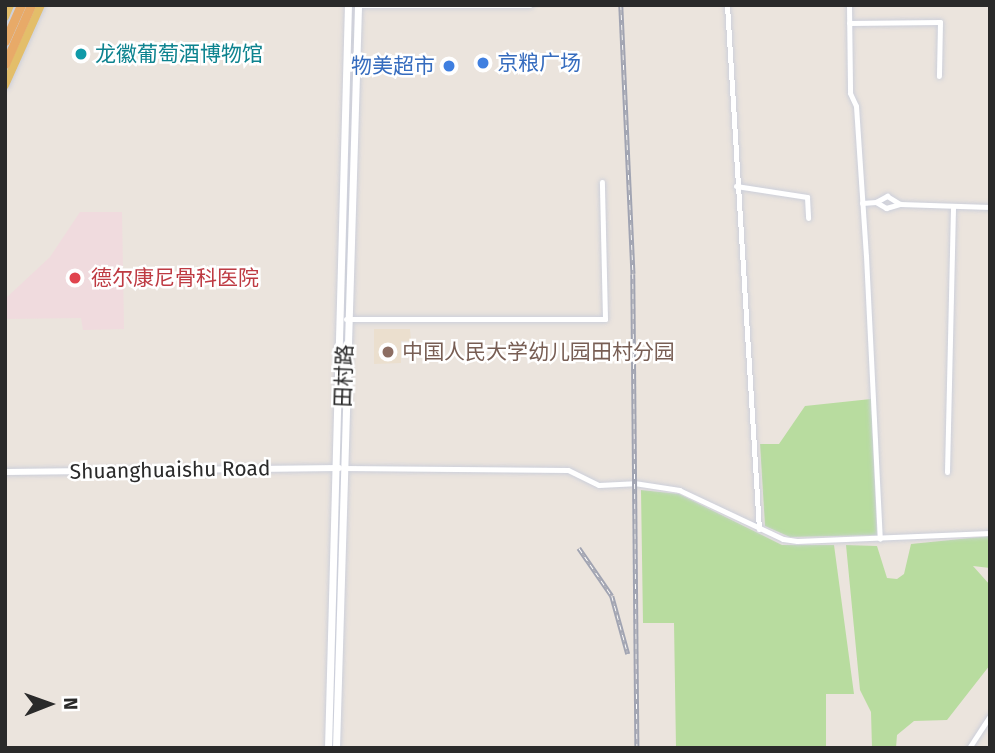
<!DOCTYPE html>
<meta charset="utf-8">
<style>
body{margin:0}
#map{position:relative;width:995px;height:753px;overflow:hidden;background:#ebe4dd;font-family:"Fira Sans","Noto Sans SC",sans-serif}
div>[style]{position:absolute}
.education>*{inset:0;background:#ebdfce}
.medical>*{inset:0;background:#f0dbde}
.green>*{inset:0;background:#b8dc9f}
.roads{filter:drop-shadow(0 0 2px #cccfda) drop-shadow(0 0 2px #cccfda)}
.minor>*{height:5px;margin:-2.5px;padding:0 2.5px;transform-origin:2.5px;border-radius:2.5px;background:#fff}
.tertiary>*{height:6px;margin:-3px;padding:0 3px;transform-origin:3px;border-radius:3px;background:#fff}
.secondary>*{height:7px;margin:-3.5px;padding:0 3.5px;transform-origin:3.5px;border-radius:3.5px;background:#fff}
.primary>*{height:8px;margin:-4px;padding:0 4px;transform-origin:4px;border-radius:4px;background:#e3be6a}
.trunk>*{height:9px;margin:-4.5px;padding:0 4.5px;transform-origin:4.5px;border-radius:4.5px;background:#e8aa68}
.rail>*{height:4.5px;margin-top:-2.25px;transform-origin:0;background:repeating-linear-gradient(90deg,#fff 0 5px,#a1a4b2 0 10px);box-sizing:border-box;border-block:2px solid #a1a4b2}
.dots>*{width:19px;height:19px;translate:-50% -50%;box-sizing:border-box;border:4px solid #fff;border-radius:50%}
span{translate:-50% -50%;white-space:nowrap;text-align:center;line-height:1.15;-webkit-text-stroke:5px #fff;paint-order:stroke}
.culture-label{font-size:21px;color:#0d838f}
.left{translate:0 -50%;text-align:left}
.shop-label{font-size:21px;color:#366cbe}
.right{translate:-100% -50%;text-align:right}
.health-label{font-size:21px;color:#be3a42}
.education-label{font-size:21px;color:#785e54}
.street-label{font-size:21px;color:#2a2a2a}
.frame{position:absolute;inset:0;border:7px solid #2a2a2a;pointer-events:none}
.north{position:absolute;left:14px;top:669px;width:70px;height:70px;-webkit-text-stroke:5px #fff;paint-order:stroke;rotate:89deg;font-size:19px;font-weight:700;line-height:28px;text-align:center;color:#2a2a2a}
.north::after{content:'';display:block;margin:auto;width:24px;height:32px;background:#2a2a2a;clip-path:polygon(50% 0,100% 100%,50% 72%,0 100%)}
</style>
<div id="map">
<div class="education">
<i style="clip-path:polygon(374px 329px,410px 329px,411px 341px,401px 341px,401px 363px,374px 364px)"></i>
</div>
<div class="medical">
<i style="clip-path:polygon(80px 212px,122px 212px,124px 329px,83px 330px,81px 318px,5px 319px,5px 299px,50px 257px)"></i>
</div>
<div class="green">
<i style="clip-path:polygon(871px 399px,877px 535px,790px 537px,765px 526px,760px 444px,779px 444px,805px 406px)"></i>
<i style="clip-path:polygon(641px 490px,679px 494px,782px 545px,834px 545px,854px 694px,826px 694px,826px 748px,676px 748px,674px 623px,643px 623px)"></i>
<i style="clip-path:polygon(990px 536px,990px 568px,973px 566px,990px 585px,990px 665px,947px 720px,914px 721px,897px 735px,896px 748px,872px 748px,871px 712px,860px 690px,846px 545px,877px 546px,887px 578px,897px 579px,904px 574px,911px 544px)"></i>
</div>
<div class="roads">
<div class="minor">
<i style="left:727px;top:5px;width:525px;rotate:86.51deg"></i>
<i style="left:849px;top:5px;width:88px;rotate:89.3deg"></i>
<i style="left:850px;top:93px;width:14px;rotate:65deg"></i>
<i style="left:856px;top:106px;width:150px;rotate:86.2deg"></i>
<i style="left:866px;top:256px;width:283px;rotate:87.2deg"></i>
<i style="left:849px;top:23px;width:91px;rotate:-0.6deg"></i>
<i style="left:940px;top:22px;width:54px;rotate:91.1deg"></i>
<i style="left:736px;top:186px;width:72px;rotate:8.8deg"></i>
<i style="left:807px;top:197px;width:21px;rotate:87deg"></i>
<i style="left:876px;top:202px;width:13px;rotate:-29deg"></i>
<i style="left:887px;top:196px;width:15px;rotate:32deg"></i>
<i style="left:862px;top:203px;width:14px;rotate:-4deg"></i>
<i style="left:876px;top:202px;width:12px;rotate:31deg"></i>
<i style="left:886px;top:208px;width:15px;rotate:-16deg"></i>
<i style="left:900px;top:204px;width:90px;rotate:1.9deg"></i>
<i style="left:346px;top:319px;width:259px"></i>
<i style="left:605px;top:319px;width:137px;rotate:-91.3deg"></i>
<i style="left:343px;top:468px;width:225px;rotate:0.5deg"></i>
<i style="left:568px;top:470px;width:34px;rotate:26deg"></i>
<i style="left:599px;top:485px;width:35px;rotate:-3deg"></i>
<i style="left:634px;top:483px;width:46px;rotate:8.8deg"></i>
<i style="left:679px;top:490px;width:115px;rotate:25.2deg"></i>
<i style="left:783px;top:539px;width:14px;rotate:8deg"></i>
<i style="left:797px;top:541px;width:193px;rotate:-2.4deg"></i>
<i style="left:947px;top:472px;width:266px;rotate:-88.7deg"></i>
<i style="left:969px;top:748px;width:38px;rotate:-57deg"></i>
</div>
<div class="tertiary">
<i style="left:361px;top:5px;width:169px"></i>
<i style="left:5px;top:472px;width:334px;rotate:-0.7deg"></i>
</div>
<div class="secondary">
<i style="left:328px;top:748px;width:743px;rotate:-88.46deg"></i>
<i style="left:336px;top:748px;width:743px;rotate:-88.3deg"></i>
</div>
<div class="primary">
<i style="left:5px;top:17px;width:13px;rotate:-67deg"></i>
<i style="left:5px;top:85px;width:88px;rotate:-65.8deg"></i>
</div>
<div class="trunk">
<i style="left:5px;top:41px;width:39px;rotate:-66deg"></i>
<i style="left:5px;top:64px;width:64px;rotate:-66.2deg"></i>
</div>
</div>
<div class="rail">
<i style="left:621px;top:5px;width:269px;rotate:87.4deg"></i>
<i style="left:633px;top:274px;width:474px;rotate:89.5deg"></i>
<i style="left:579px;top:548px;width:58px;rotate:55.5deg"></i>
<i style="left:612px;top:596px;width:60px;rotate:74.6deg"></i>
</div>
<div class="dots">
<i style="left:81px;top:54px;background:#0f9aa8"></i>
<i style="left:483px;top:63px;background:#3f7fe0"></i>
<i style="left:449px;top:66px;background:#3f7fe0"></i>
<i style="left:75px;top:278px;background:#e0444e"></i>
<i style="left:388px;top:352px;background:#8d6e63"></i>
</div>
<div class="culture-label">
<span class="left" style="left:95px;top:54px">龙徽葡萄酒博物馆</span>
</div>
<div class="shop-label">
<span class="left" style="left:497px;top:63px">京粮广场</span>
<span class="right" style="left:435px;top:66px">物美超市</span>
</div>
<div class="health-label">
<span class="left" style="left:91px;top:278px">德尔康尼骨科医院</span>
</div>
<div class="education-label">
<span class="left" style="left:402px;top:352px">中国人民大学幼儿园田村分园</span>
</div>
<div class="street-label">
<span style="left:344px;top:376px;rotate:-88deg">田村路</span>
<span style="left:170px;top:470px;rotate:-1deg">Shuanghuaishu Road</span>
</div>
<div class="frame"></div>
<div class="north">N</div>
</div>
